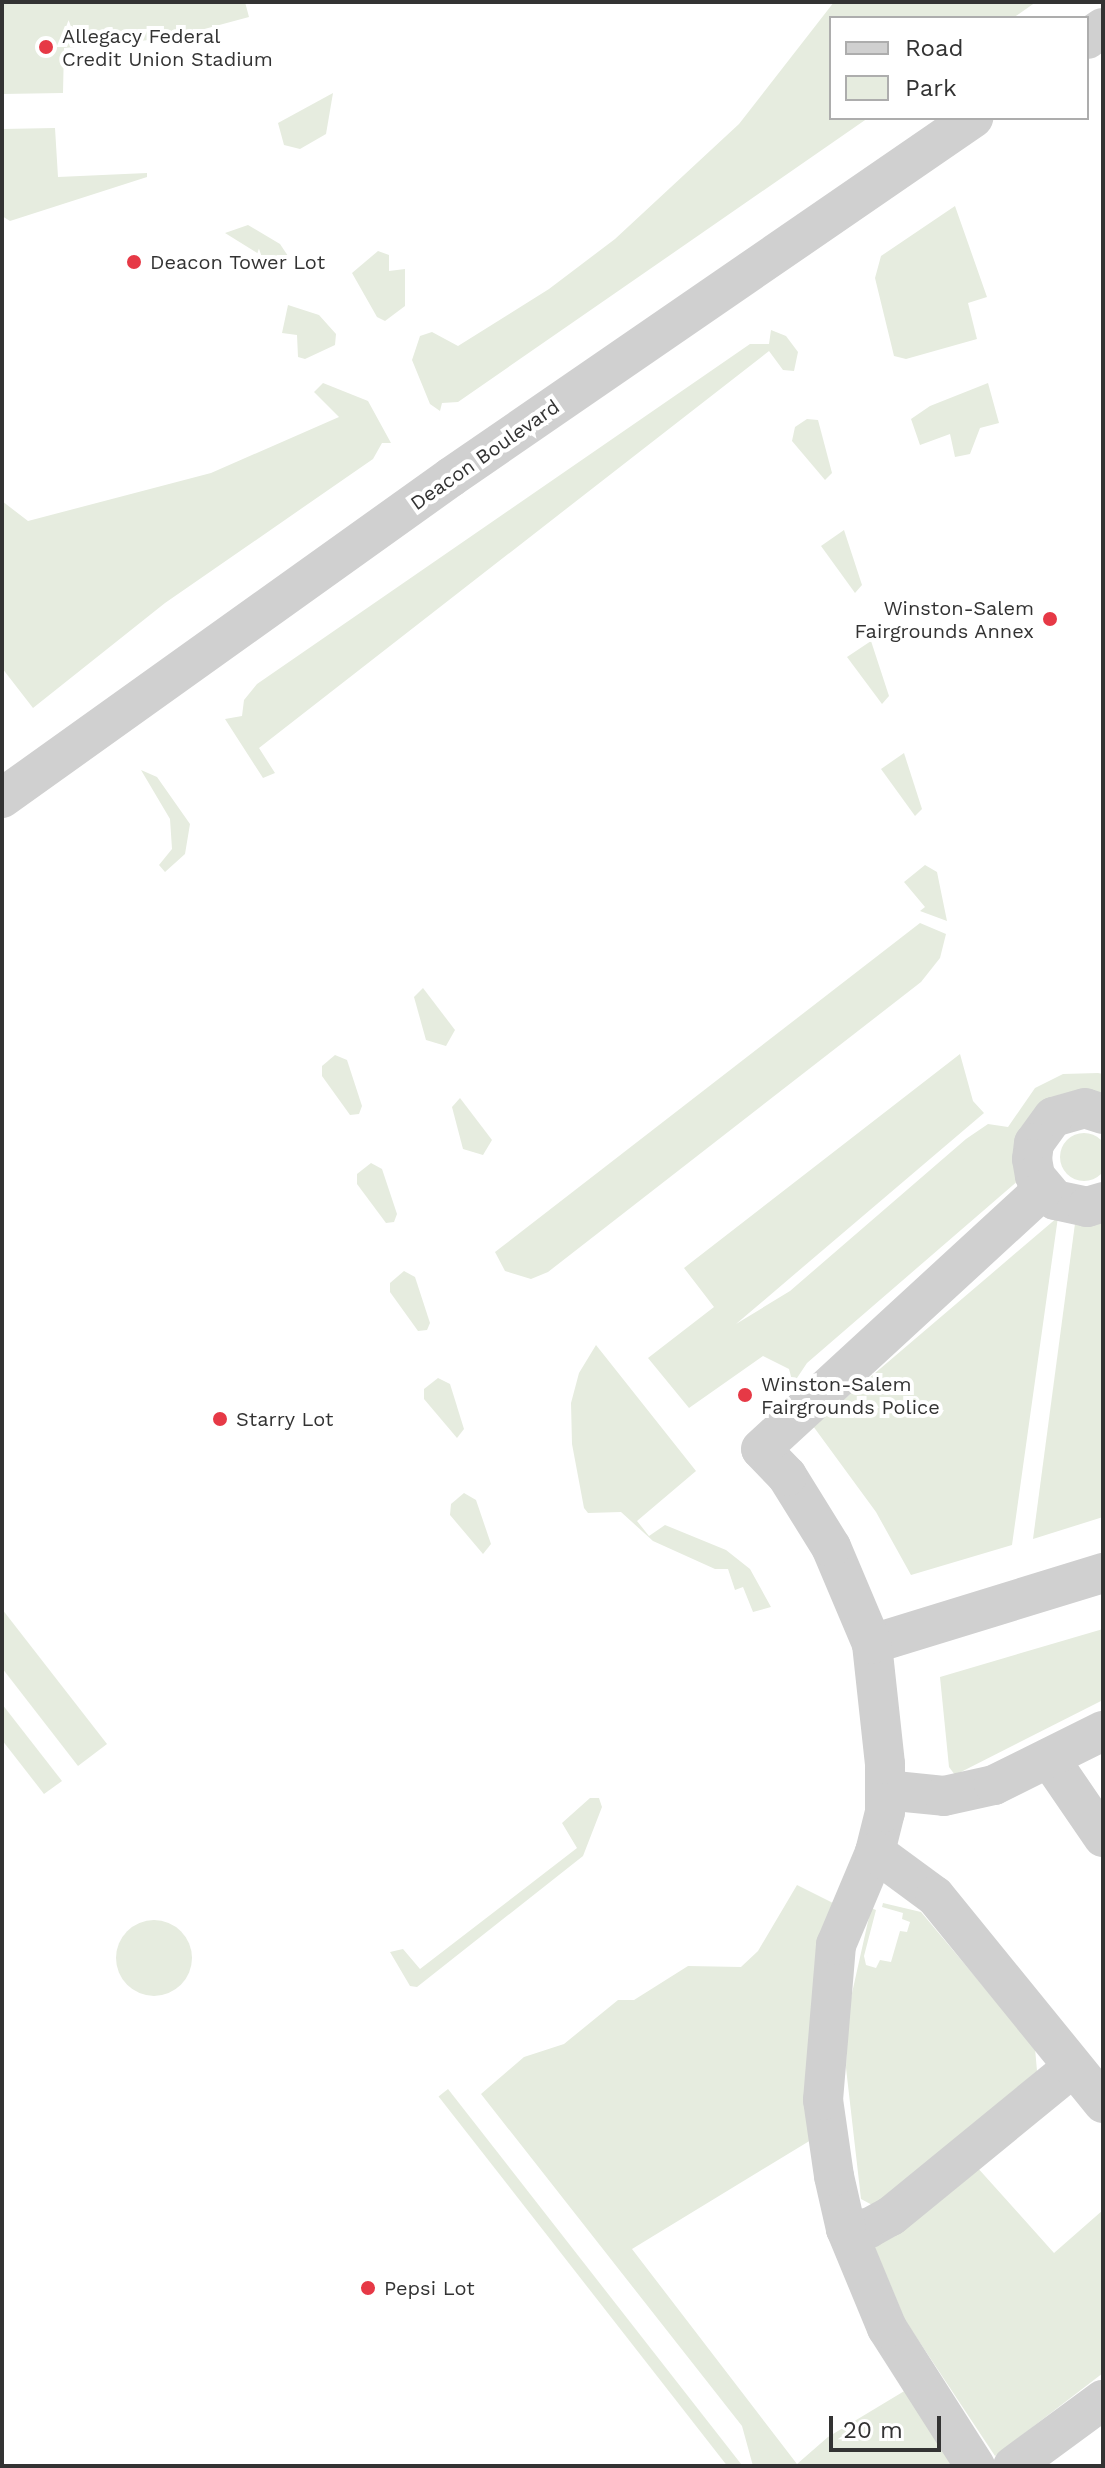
<!DOCTYPE html>
<style>
body{margin:0}
#map{position:relative;width:1105px;height:2468px;overflow:hidden;background:#fff;font-family:"Work Sans",sans-serif}
div>[style]{position:absolute}
.green>*{inset:0;background:#e6ecdf;transform-origin:0 0}
.round{border-radius:50%}
.minor>*{height:40px;margin:-20px;padding:0 20px;transform-origin:20px;border-radius:20px;background:#d0d0d0}
.dots>*{width:22px;height:22px;translate:-50% -50%;box-sizing:border-box;border:4px solid #fff;border-radius:50%}
span{translate:-50% -50%;white-space:nowrap;text-align:center;line-height:1.15;-webkit-text-stroke:8px #fff;paint-order:stroke}
.poi-label{font-size:20px;color:#333}
.left{translate:0 -50%;text-align:left}
.right{translate:-100% -50%;text-align:right}
.street-label{font-size:20px;color:#333}
.frame{position:absolute;inset:0;border:4px solid #333;pointer-events:none}
.legend{position:absolute;left:829px;top:16px;width:260px;height:104px;box-sizing:border-box;background:#fff;border:2px solid #adadad;margin:0;padding:10px 14px;list-style:none;font-size:24px;color:#333}
.legend li{display:flex;align-items:center;gap:16px;height:40px}
.legend b{width:40px;border:2px solid #adadad}
.scale{position:absolute;left:829px;top:2416px;width:112px;height:36px;box-sizing:border-box;border:4px solid #333;border-top:0;padding-left:10px;font-size:24px;line-height:28px;white-space:nowrap;color:#333;-webkit-text-stroke:6px #fff;paint-order:stroke}
</style>
<div id="map">
<div class="green">
<i style="clip-path:polygon(2px 2px,245px 2px,249px 17px,171px 38px,64px 48px,63px 93px,2px 94px)"></i>
<i style="clip-path:polygon(834px 2px,1036px 2px,1013px 18px,831px 18px,831px 118px,868px 118px,458px 402px,442px 403px,440px 411px,430px 404px,412px 360px,420px 336px,432px 332px,458px 346px,549px 289px,615px 239px,739px 124px)"></i>
<i style="clip-path:polygon(333px 93px,326px 134px,300px 149px,284px 145px,278px 123px)"></i>
<i style="clip-path:polygon(55px 128px,58px 177px,147px 173px,147px 177px,10px 221px,2px 216px,2px 129px)"></i>
<i style="clip-path:polygon(955px 206px,987px 297px,968px 303px,977px 339px,906px 359px,894px 356px,875px 278px,881px 256px)"></i>
<i style="clip-path:polygon(248px 225px,280px 244px,288px 256px,283px 269px,225px 233px)"></i>
<i style="clip-path:polygon(378px 251px,389px 255px,389px 271px,405px 269px,405px 306px,385px 321px,377px 317px,352px 273px)"></i>
<i style="clip-path:polygon(288px 305px,319px 315px,336px 334px,335px 345px,305px 359px,298px 357px,297px 335px,282px 333px)"></i>
<i style="clip-path:polygon(771px 330px,786px 336px,798px 352px,794px 371px,783px 370px,769px 351px,259px 748px,275px 773px,263px 778px,225px 719px,242px 716px,244px 700px,257px 684px,750px 344px,769px 344px)"></i>
<i style="clip-path:polygon(323px 383px,368px 401px,391px 443px,382px 443px,373px 459px,165px 603px,33px 708px,2px 668px,2px 501px,28px 521px,211px 473px,339px 417px,314px 392px)"></i>
<i style="clip-path:polygon(988px 383px,999px 423px,980px 428px,970px 454px,955px 457px,950px 434px,920px 445px,911px 419px,930px 406px)"></i>
<i style="clip-path:polygon(807px 419px,818px 420px,832px 473px,825px 480px,792px 441px,795px 427px)"></i>
<i style="clip-path:polygon(844px 530px,862px 585px,855px 593px,821px 546px)"></i>
<i style="clip-path:polygon(871px 641px,889px 696px,882px 704px,847px 657px)"></i>
<i style="clip-path:polygon(904px 753px,922px 809px,915px 816px,881px 769px)"></i>
<i style="clip-path:polygon(141px 770px,157px 777px,190px 824px,185px 854px,165px 872px,159px 865px,172px 849px,170px 819px)"></i>
<i style="clip-path:polygon(925px 865px,937px 872px,947px 921px,920px 911px,925px 907px,904px 882px)"></i>
<i style="clip-path:polygon(920px 923px,946px 934px,940px 958px,921px 982px,548px 1272px,531px 1279px,505px 1271px,495px 1252px)"></i>
<i style="clip-path:polygon(423px 988px,455px 1030px,446px 1046px,426px 1040px,414px 997px)"></i>
<i style="clip-path:polygon(960px 1054px,973px 1101px,984px 1113px,736px 1324px,790px 1291px,966px 1139px,988px 1124px,1008px 1127px,1035px 1088px,1063px 1074px,1098px 1073px,1103px 1074px,1103px 1102px,1097px 1100px,1020px 1179px,807px 1363px,793px 1384px,789px 1369px,763px 1356px,689px 1408px,648px 1358px,714px 1307px,684px 1268px)"></i>
<i style="clip-path:polygon(335px 1055px,347px 1060px,362px 1106px,359px 1114px,350px 1115px,322px 1076px,322px 1066px)"></i>
<i style="clip-path:polygon(460px 1098px,492px 1140px,483px 1155px,463px 1149px,452px 1107px)"></i>
<i class="round" style="left:1060px;top:1133px;width:48px;height:48px"></i>
<i style="clip-path:polygon(371px 1163px,382px 1169px,397px 1214px,394px 1222px,386px 1223px,357px 1184px,357px 1174px)"></i>
<i style="clip-path:polygon(1103px 1212px,1103px 1517px,1033px 1539px,1076px 1216px)"></i>
<i style="clip-path:polygon(1058px 1217px,1012px 1545px,911px 1575px,876px 1512px,813px 1426px)"></i>
<i style="clip-path:polygon(404px 1271px,415px 1277px,430px 1323px,427px 1330px,418px 1331px,390px 1292px,390px 1283px)"></i>
<i style="clip-path:polygon(596px 1345px,696px 1471px,637px 1521px,649px 1536px,665px 1525px,726px 1550px,750px 1569px,771px 1607px,753px 1612px,743px 1587px,735px 1590px,728px 1569px,715px 1569px,653px 1541px,621px 1512px,588px 1513px,584px 1508px,572px 1444px,571px 1403px,579px 1373px)"></i>
<i style="clip-path:polygon(438px 1378px,450px 1384px,464px 1429px,457px 1438px,424px 1399px,424px 1389px)"></i>
<i style="clip-path:polygon(464px 1493px,476px 1500px,491px 1544px,483px 1554px,450px 1515px,451px 1504px)"></i>
<i style="clip-path:polygon(2px 1609px,107px 1744px,78px 1766px,2px 1668px)"></i>
<i style="clip-path:polygon(1103px 1629px,1103px 1700px,955px 1775px,949px 1767px,940px 1677px)"></i>
<i style="clip-path:polygon(2px 1704px,62px 1781px,44px 1794px,2px 1740px)"></i>
<i style="clip-path:polygon(590px 1798px,599px 1798px,602px 1807px,583px 1856px,417px 1987px,410px 1986px,390px 1952px,403px 1949px,420px 1969px,577px 1848px,562px 1823px)"></i>
<i style="clip-path:polygon(797px 1885px,835px 1904px,811px 2140px,632px 2249px,797px 2464px,828px 2437px,906px 2390px,956px 2466px,753px 2466px,742px 2426px,481px 2094px,524px 2057px,564px 2044px,618px 2000px,634px 2000px,688px 1966px,741px 1967px,758px 1951px)"></i>
<i style="clip-path:polygon(883px 1903px,921px 1912px,1035px 2048px,1037px 2071px,876px 2207px,861px 2199px,846px 2068px,848px 2011px,871px 1908px,876px 1910px,864px 1956px,866px 1965px,876px 1968px,880px 1960px,891px 1962px,900px 1931px,907px 1932px,910px 1922px,902px 1919px,903px 1913px,882px 1907px)"></i>
<i class="round" style="left:116px;top:1920px;width:76px;height:76px"></i>
<i style="left:448px;top:2089px;width:476px;height:12px;rotate:52deg"></i>
<i style="clip-path:polygon(976px 2166px,1054px 2253px,1103px 2210px,1103px 2373px,995px 2456px,905px 2320px,874px 2246px)"></i>
</div>
<div class="minor">
<i style="left:1087px;top:39px;width:19px;rotate:-35deg"></i>
<i style="left:2px;top:798px;width:552px;rotate:-35.56deg"></i>
<i style="left:451px;top:477px;width:634px;rotate:-34.52deg"></i>
<i style="left:1103px;top:1114px;width:19px;rotate:-162deg"></i>
<i style="left:1085px;top:1108px;width:33px;rotate:164deg"></i>
<i style="left:1053px;top:1117px;width:32px;rotate:126deg"></i>
<i style="left:1034px;top:1143px;width:16px;rotate:97deg"></i>
<i style="left:1032px;top:1159px;width:17px;rotate:80deg"></i>
<i style="left:1035px;top:1176px;width:31px;rotate:50deg"></i>
<i style="left:1055px;top:1200px;width:33px;rotate:12deg"></i>
<i style="left:1087px;top:1207px;width:17px;rotate:-17deg"></i>
<i style="left:872px;top:1644px;width:242px;rotate:-17.1deg"></i>
<i style="left:1049px;top:1758px;width:96px;rotate:55.6deg"></i>
<i style="left:885px;top:1790px;width:59px;rotate:5.8deg"></i>
<i style="left:944px;top:1796px;width:51px;rotate:-12.4deg"></i>
<i style="left:994px;top:1785px;width:122px;rotate:-26.4deg"></i>
<i style="left:875px;top:1852px;width:41px;rotate:-76deg"></i>
<i style="left:885px;top:1812px;width:48px;rotate:-90deg"></i>
<i style="left:885px;top:1764px;width:121px;rotate:-96.2deg"></i>
<i style="left:872px;top:1644px;width:105px;rotate:-112.9deg"></i>
<i style="left:831px;top:1547px;width:84px;rotate:-121.8deg"></i>
<i style="left:787px;top:1476px;width:37px;rotate:-134deg"></i>
<i style="left:761px;top:1449px;width:383px;rotate:-42.6deg"></i>
<i style="left:846px;top:2229px;width:23px;rotate:-2deg"></i>
<i style="left:869px;top:2228px;width:25px;rotate:-29deg"></i>
<i style="left:891px;top:2216px;width:235px;rotate:-39.3deg"></i>
<i style="left:975px;top:2466px;width:164px;rotate:-122.5deg"></i>
<i style="left:887px;top:2328px;width:107px;rotate:-112.5deg"></i>
<i style="left:846px;top:2229px;width:54px;rotate:-102.8deg"></i>
<i style="left:834px;top:2176px;width:77px;rotate:-98.2deg"></i>
<i style="left:823px;top:2100px;width:156px;rotate:-85.2deg"></i>
<i style="left:836px;top:1945px;width:101px;rotate:-67.2deg"></i>
<i style="left:875px;top:1852px;width:74px;rotate:36.3deg"></i>
<i style="left:935px;top:1896px;width:267px;rotate:50.9deg"></i>
<i style="left:1013px;top:2466px;width:112px;rotate:-36.3deg"></i>
</div>
<div class="dots">
<i style="left:46px;top:47px;background:#e63946"></i>
<i style="left:134px;top:262px;background:#e63946"></i>
<i style="left:1050px;top:619px;background:#e63946"></i>
<i style="left:745px;top:1395px;background:#e63946"></i>
<i style="left:220px;top:1419px;background:#e63946"></i>
<i style="left:368px;top:2288px;background:#e63946"></i>
</div>
<div class="poi-label">
<span class="left" style="left:62px;top:48px">Allegacy Federal<br>Credit Union Stadium</span>
<span class="left" style="left:150px;top:262px">Deacon Tower Lot</span>
<span class="right" style="left:1034px;top:620px">Winston-Salem<br>Fairgrounds Annex</span>
<span class="left" style="left:761px;top:1396px">Winston-Salem<br>Fairgrounds Police</span>
<span class="left" style="left:236px;top:1419px">Starry Lot</span>
<span class="left" style="left:384px;top:2288px">Pepsi Lot</span>
</div>
<div class="street-label">
<span style="left:485px;top:455px;rotate:-35deg">Deacon Boulevard</span>
</div>
<div class="frame"></div>
<ul class="legend">
<li><b style="height:10px;background:#d0d0d0"></b>Road</li>
<li><b style="height:22px;background:#e6ecdf"></b>Park</li>
</ul>
<div class="scale">20 m</div>
</div>
